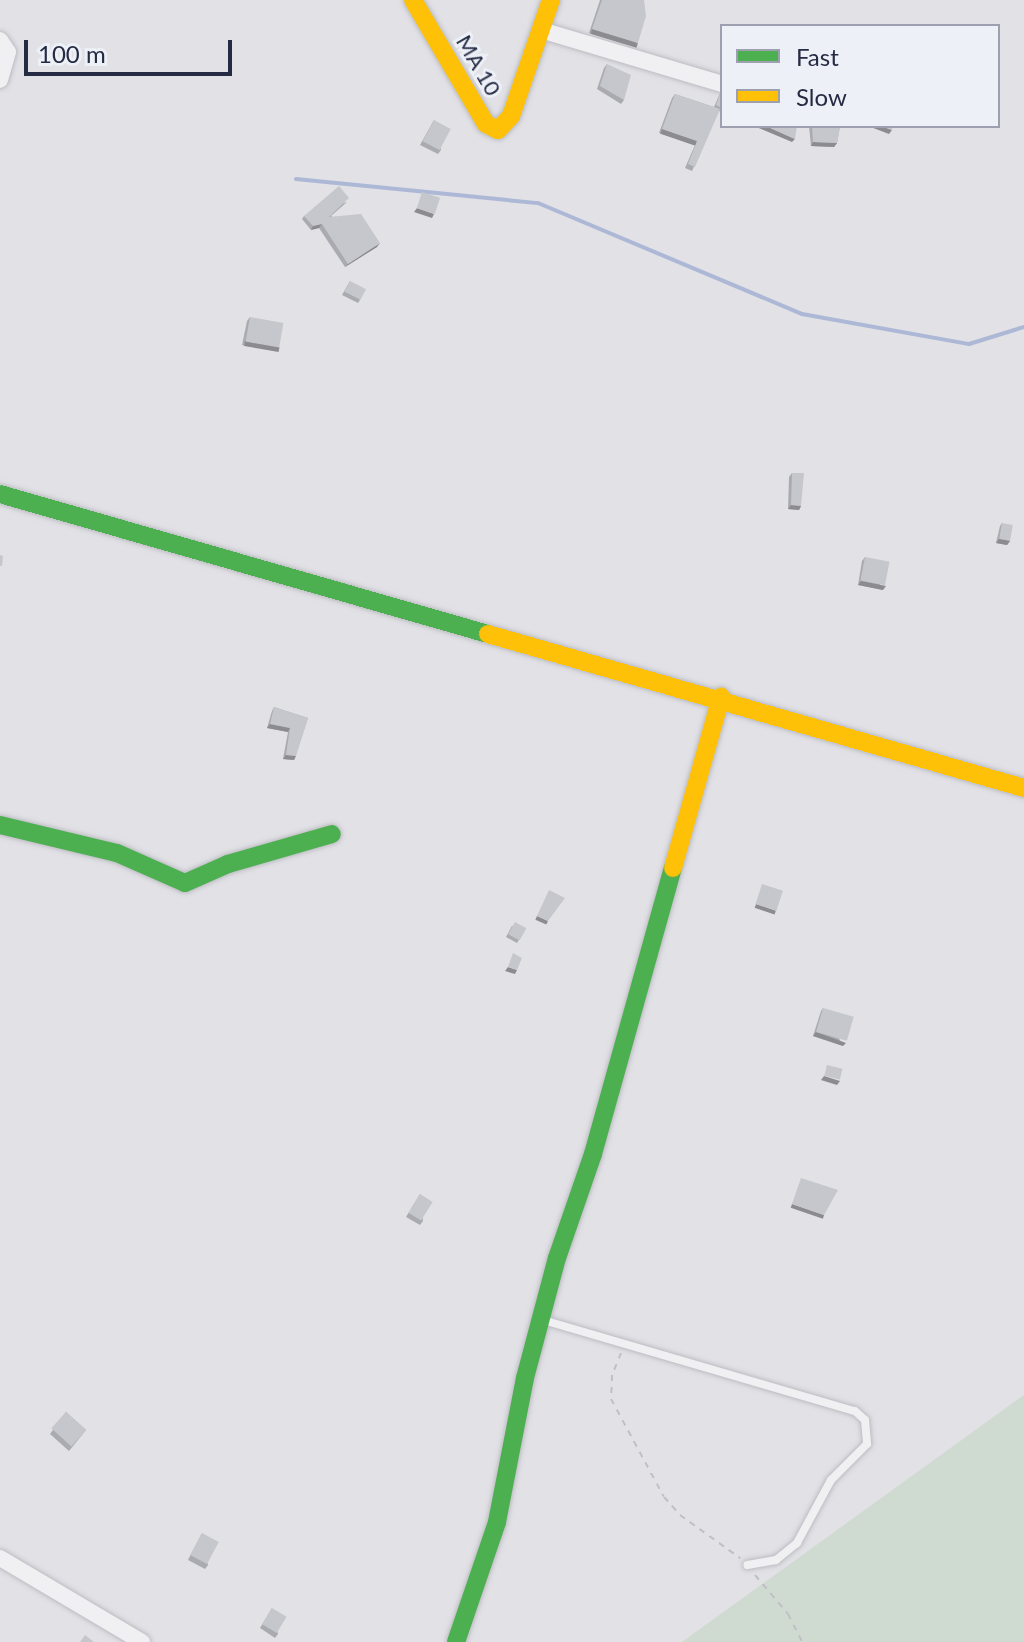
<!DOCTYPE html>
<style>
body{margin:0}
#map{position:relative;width:1024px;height:1642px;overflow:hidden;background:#e1e1e6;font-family:Lato,sans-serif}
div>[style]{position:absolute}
.green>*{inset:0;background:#cfdad0}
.stream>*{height:4px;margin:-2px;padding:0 2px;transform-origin:2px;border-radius:2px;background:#acb8d5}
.path>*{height:2px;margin-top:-1px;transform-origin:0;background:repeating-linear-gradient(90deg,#bfc0c6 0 6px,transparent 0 12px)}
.roads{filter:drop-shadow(0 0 2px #bcbdc2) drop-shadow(0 0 2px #bcbdc2)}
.lane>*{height:8px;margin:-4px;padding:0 4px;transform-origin:4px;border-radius:4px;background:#f0f0f3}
.street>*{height:16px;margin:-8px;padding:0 8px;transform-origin:8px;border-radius:8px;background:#f0f0f3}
.fast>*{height:18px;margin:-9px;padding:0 9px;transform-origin:9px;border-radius:9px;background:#4caf50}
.slow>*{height:18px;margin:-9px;padding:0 9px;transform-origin:9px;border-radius:9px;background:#ffc107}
.wall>*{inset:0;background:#aaabb0}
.shaded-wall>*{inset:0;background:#8b8b90;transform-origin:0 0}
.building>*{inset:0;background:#c6c7cd;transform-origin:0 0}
span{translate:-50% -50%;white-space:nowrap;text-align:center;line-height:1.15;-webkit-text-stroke:6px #edf0f7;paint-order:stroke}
.street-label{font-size:22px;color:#252b42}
.legend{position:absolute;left:720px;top:24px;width:280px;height:104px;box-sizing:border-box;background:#edf0f7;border:2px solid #9da1af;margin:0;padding:10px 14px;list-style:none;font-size:24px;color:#252b42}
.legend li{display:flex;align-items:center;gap:16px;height:40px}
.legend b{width:40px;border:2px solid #9da1af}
.scale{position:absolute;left:24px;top:40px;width:208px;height:36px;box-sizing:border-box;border:4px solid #252b42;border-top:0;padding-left:10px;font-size:24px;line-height:28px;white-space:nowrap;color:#252b42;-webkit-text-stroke:6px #edf0f7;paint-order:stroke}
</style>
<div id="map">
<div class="green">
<i style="clip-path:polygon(1024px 1395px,1024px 1642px,682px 1642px)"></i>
</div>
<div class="stream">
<i style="left:296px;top:179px;width:243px;rotate:5.7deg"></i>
<i style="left:538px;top:203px;width:286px;rotate:22.8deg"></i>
<i style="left:802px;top:314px;width:170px;rotate:10.2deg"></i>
<i style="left:969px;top:344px;width:58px;rotate:-17.2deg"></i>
</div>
<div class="path">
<i style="left:621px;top:1353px;width:24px;rotate:112deg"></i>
<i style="left:612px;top:1375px;width:24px;rotate:92deg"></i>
<i style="left:611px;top:1399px;width:111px;rotate:61.6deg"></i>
<i style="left:664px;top:1497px;width:24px;rotate:48deg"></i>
<i style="left:680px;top:1515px;width:74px;rotate:35.6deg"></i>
<i style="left:755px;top:1575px;width:51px;rotate:49.8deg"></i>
<i style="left:788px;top:1614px;width:31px;rotate:63deg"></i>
</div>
<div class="roads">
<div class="lane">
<i style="left:543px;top:1320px;width:325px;rotate:16.3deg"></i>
<i style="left:855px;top:1411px;width:13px;rotate:42deg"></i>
<i style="left:865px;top:1420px;width:24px;rotate:85deg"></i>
<i style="left:867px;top:1444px;width:51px;rotate:135deg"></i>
<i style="left:831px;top:1480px;width:72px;rotate:118.4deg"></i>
<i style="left:797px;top:1543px;width:27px;rotate:141deg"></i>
<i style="left:776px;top:1560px;width:29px;rotate:170deg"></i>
</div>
<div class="street">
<i style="left:541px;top:30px;width:189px;rotate:16.6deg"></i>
<i style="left:0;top:40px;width:14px;rotate:56deg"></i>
<i style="left:8px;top:52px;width:29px;rotate:106deg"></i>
<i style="left:0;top:1558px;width:165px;rotate:30.6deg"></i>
</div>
<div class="fast">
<i style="left:0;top:494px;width:508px;rotate:16.01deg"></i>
<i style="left:0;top:825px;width:120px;rotate:13.5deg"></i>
<i style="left:117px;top:853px;width:74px;rotate:23.8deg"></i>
<i style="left:185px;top:883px;width:47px;rotate:-23.8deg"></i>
<i style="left:228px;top:864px;width:108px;rotate:-16.1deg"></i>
<i style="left:456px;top:1642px;width:127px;rotate:-71.1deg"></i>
<i style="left:497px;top:1522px;width:147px;rotate:-79deg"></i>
<i style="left:525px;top:1378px;width:124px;rotate:-75.1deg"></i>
<i style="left:557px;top:1258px;width:110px;rotate:-70.9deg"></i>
<i style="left:593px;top:1154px;width:297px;rotate:-74.4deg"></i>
</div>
<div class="slow">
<i style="left:413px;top:0;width:144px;rotate:59.5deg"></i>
<i style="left:486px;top:124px;width:13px;rotate:27deg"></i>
<i style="left:498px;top:130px;width:19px;rotate:-47deg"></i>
<i style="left:511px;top:116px;width:123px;rotate:-71deg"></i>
<i style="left:488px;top:634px;width:558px;rotate:16.03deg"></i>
<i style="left:673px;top:868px;width:178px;rotate:-74.3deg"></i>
</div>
</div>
<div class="wall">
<i style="clip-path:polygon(600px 0,644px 0,635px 47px,589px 33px)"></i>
<i style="clip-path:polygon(607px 64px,624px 100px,621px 104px,597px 89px,604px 68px)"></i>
<i style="clip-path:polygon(721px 91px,722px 112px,719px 111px,692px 171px,685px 168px,695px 145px,659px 133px,672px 98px,675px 94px,714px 107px)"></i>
<i style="clip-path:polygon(434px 120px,441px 150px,438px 154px,420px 145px)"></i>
<i style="clip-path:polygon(809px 126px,840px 126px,837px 143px,834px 147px,811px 146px)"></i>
<i style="clip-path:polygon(347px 202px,331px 216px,377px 247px,345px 267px,319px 228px,311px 230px,302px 219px,304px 216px)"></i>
<i style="clip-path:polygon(350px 281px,360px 300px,358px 303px,342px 295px)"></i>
<i style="clip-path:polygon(250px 317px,279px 347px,276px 351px,242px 345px,247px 321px)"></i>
<i style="clip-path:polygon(792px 473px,801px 506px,799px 510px,788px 509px,789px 477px)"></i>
<i style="clip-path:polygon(1002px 523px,1010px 541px,1007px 545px,996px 543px,1000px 526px)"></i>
<i style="clip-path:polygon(865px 557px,883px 590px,858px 585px,862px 561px)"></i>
<i style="clip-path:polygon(274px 707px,308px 718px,294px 760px,283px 759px,288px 732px,267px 728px,272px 711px)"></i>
<i style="clip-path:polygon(512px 926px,526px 928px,517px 943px,506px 937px)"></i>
<i style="clip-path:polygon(823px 1008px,843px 1046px,813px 1036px,821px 1011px)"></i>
<i style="clip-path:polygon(420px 1194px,423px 1221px,420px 1225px,406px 1217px)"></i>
<i style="clip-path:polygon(66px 1412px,86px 1430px,69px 1451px,50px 1434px)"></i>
<i style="clip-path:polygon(202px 1533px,208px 1565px,205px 1569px,188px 1560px)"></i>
<i style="clip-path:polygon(272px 1608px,278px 1634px,275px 1638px,260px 1628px)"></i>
</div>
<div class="shaded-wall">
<i style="left:592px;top:29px;width:48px;height:5px;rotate:17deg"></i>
<i style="clip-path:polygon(754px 126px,766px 126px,795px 139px,792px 142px)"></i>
<i style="clip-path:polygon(868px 126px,881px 126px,892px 130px,889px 134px)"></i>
<i style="left:662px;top:129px;width:37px;height:5px;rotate:19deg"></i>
<i style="clip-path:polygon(813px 142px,837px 143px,834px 147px,811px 146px)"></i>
<i style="clip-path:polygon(417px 208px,434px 214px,432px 218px,414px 212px)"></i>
<i style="clip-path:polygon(322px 224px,319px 228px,311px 230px,313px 226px)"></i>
<i style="clip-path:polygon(380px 243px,377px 247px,345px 267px,348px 264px)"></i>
<i style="left:245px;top:341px;width:35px;height:5px;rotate:10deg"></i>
<i style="clip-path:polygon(791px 505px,801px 506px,799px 510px,788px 509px)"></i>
<i style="clip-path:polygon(999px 539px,1010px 541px,1007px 545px,996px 543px)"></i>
<i style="clip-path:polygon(861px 581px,886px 586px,883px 590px,858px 585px)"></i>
<i style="clip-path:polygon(270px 724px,290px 728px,288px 732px,267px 728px)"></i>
<i style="clip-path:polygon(286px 755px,296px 756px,294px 760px,283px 759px)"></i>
<i style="left:756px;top:904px;width:21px;height:4px;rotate:19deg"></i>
<i style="left:537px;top:916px;width:12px;height:4px;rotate:24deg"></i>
<i style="clip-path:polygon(508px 967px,517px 970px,515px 974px,505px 971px)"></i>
<i style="clip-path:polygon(816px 1032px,846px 1043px,843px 1046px,813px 1036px)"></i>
<i style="clip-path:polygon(824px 1076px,840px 1081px,837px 1085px,821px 1080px)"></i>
<i style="left:792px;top:1204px;width:34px;height:4px;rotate:19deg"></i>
</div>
<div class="building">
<i style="clip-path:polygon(602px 0,644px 0,646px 16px,638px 43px,592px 29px)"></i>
<i style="clip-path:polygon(607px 64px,631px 75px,624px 100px,600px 86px)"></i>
<i style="clip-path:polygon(721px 91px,722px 91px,722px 108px,716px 105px)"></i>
<i style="clip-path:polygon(675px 94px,720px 109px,695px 167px,688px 164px,697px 141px,662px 129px)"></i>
<i style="left:434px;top:120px;width:19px;height:24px;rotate:28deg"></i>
<i style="clip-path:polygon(766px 126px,797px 126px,795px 139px)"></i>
<i style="clip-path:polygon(812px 126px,840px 126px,837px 143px,813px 142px)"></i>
<i style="clip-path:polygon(881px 126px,893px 126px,892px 130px)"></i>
<i style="clip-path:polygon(339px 186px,349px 198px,329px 217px,361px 214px,380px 243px,348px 264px,322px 224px,313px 226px,304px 216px)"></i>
<i style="left:422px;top:192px;width:19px;height:17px;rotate:18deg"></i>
<i style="left:350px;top:281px;width:18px;height:12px;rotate:27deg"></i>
<i style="left:250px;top:317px;width:34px;height:25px;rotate:10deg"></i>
<i style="clip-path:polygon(792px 473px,804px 473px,801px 506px,791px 505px)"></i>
<i style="left:1002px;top:523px;width:11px;height:16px;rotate:10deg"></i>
<i style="clip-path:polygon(0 555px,3px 556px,2px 566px,0 566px)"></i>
<i style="left:865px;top:557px;width:25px;height:24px;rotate:11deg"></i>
<i style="clip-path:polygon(274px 707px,308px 718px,296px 756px,286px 755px,290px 728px,270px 724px)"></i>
<i style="left:762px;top:884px;width:22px;height:21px;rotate:18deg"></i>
<i style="clip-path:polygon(549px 890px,565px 898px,548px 921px,537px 916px)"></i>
<i style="left:515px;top:922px;width:13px;height:14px;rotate:29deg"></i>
<i style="clip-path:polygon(513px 953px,522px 958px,517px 970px,508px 967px)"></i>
<i style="left:823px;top:1008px;width:32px;height:25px;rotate:16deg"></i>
<i style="left:827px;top:1065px;width:16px;height:11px;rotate:14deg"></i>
<i style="clip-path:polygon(801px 1178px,838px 1190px,824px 1215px,792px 1204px)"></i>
<i style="left:420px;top:1194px;width:15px;height:22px;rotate:32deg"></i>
<i style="left:66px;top:1412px;width:27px;height:22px;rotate:42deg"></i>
<i style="left:202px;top:1533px;width:19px;height:25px;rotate:28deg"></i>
<i style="left:272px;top:1608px;width:17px;height:19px;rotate:31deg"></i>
<i style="clip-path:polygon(85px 1635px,94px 1642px,80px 1642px)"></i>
</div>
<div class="street-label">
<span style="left:479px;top:65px;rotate:60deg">MA 10</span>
</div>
<ul class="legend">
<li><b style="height:10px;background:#4caf50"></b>Fast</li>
<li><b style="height:10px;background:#ffc107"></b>Slow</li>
</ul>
<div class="scale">100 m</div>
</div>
